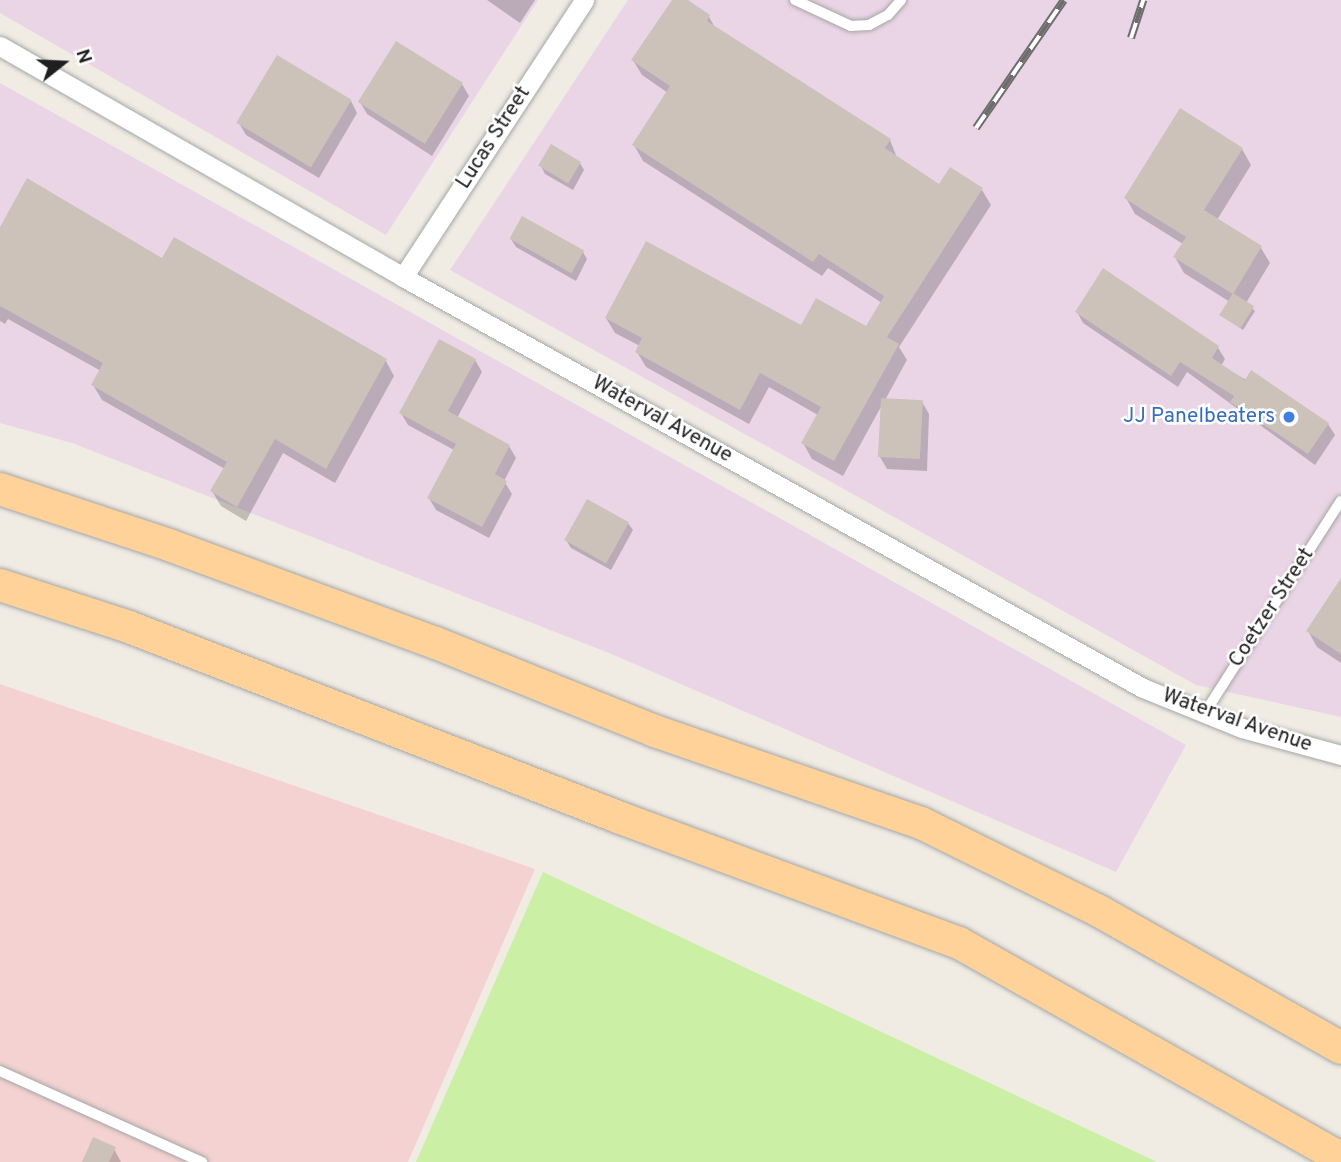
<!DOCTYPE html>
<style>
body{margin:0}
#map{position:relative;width:1341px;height:1162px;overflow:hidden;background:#f0ece4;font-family:Overpass,sans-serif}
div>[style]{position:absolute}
.commercial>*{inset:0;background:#f3d2d1}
.industrial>*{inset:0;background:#ead5e6}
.grass>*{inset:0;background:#caefa5}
.shadow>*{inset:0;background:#0003}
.building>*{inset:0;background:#cdc2b9;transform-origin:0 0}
.roads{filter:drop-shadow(0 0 2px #a6a6a6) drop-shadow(0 0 2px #a6a6a6)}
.service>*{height:10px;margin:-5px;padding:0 5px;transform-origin:5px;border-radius:5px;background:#fff}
.minor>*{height:19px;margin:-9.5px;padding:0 9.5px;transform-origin:9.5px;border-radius:9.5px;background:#fff}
.primary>*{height:32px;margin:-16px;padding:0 16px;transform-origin:16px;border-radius:16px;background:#ffd29a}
.rail>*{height:8px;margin-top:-4px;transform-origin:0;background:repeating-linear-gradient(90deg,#fff 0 16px,#6d6d6d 0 32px);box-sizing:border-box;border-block:2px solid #6d6d6d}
.dots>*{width:19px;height:19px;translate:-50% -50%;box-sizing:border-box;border:4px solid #fff;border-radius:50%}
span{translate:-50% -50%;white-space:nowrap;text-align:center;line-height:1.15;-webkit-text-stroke:5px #fff;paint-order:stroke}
.street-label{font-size:21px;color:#1f1f1f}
.shop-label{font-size:21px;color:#366cbe}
.right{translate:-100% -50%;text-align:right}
.north{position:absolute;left:28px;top:28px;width:70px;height:70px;-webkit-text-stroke:5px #fff;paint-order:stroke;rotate:72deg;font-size:19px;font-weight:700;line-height:28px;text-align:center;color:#1f1f1f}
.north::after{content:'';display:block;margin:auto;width:24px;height:32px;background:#1f1f1f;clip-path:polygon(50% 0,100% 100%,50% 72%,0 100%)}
</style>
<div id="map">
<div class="commercial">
<i style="clip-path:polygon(0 684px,535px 869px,408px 1162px,0 1162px)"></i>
</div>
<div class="industrial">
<i style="clip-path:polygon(0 0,538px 0,386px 235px,0 13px)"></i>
<i style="clip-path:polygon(628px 0,1341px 0,1341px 717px,1196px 685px,450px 270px)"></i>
<i style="clip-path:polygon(0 83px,1186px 745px,1116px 872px,609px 653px,72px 443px,0 423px)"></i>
</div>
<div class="grass">
<i style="clip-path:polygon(543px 872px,1157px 1162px,416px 1162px)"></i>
</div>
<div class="shadow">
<i style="clip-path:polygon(487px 0,535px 0,520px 23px)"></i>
<i style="clip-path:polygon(674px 0,685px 0,709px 17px,716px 29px,890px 140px,897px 158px,940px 186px,982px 190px,991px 205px,899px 347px,907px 360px,885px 400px,922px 402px,929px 414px,927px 471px,887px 469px,880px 457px,882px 405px,843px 476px,812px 459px,803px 443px,818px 415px,769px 387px,749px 424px,646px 367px,637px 352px,640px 346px,615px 333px,606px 318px,867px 328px,882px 303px,828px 268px,822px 276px,643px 161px,634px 145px,668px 93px,642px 75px,633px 60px)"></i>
<i style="clip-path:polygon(462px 84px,469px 96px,432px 156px,367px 114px,360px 102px)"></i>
<i style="clip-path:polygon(351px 101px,357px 113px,319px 178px,246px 135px,239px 123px)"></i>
<i style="clip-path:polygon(1242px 149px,1251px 165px,1217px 220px,1261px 248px,1270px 263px,1246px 303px,1255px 311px,1243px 330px,1222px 315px,1230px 302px,1184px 273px,1175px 257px,1183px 244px,1135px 214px,1126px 198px)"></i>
<i style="clip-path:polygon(580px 163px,584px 170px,573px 190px,545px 174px,541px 166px)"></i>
<i style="clip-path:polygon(0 230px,163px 261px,386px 361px,394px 376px,335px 483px,283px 453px,246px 521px,221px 506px,212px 491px,225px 469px,102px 400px,93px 385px,101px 371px,8px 319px,5px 324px,0 321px)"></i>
<i style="clip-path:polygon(511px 239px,583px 252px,587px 259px,576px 281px,516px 247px)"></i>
<i style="clip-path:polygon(1104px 271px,1218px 348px,1225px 359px,1221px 366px,1328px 424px,1335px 435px,1315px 465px,1187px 372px,1178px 387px,1083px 323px,1077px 312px)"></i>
<i style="clip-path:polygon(475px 360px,482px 372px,457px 418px,509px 446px,516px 458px,504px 481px,512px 494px,489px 538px,436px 510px,429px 498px,454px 450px,408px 425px,401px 413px)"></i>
<i style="clip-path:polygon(628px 523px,633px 530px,611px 570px,571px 548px,566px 540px)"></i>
<i style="clip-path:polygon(1341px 581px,1341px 663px,1317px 647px,1308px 631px)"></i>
<i style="clip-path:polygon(114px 1149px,121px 1162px,84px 1162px)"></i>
</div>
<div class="building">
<i style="clip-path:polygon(672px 0,688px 0,710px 15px,707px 21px,891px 139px,885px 148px,939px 184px,950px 167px,983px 188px,887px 337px,899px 344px,834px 461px,801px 443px,821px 407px,760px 373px,740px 410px,635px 352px,642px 338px,605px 318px,646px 241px,801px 325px,816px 298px,866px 326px,884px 296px,819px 254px,813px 262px,632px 145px,670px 86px,631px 60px)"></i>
<i style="left:396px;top:41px;width:79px;height:72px;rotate:32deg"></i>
<i style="left:277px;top:55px;width:87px;height:79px;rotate:31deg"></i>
<i style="clip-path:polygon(1180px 108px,1243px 148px,1204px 210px,1262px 246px,1233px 294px,1173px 257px,1186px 237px,1124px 198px)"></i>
<i style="left:551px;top:144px;width:35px;height:25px;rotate:31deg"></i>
<i style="clip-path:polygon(27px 178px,162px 258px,174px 237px,387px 359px,326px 469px,275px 439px,237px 507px,210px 491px,227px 462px,91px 385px,103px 363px,0 306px,0 227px)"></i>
<i style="left:522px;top:216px;width:71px;height:26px;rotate:29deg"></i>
<i style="clip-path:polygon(1103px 268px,1219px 346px,1212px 358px,1245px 380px,1251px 370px,1329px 423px,1308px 454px,1230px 402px,1234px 396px,1180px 362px,1171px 376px,1075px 312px)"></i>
<i style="left:1233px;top:293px;width:25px;height:26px;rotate:32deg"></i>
<i style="clip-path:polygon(439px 339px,476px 359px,448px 411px,510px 445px,495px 474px,507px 481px,482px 527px,427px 498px,456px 444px,399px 413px)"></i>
<i style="left:881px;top:398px;width:42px;height:59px;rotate:3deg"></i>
<i style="left:587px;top:499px;width:48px;height:47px;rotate:29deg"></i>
<i style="clip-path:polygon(1341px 578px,1341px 654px,1306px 631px)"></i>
<i style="clip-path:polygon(93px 1137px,116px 1147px,109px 1162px,82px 1162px)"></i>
</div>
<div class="roads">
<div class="service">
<i style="left:795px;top:0;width:62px;rotate:24.9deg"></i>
<i style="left:851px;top:26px;width:18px;rotate:-3deg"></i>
<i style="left:869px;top:25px;width:21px;rotate:-28deg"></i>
<i style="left:888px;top:15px;width:20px;rotate:-49deg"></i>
<i style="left:1204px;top:714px;width:253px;rotate:-57.3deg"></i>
<i style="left:0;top:1071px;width:222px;rotate:24.3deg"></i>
</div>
<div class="minor">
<i style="left:0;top:46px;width:465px;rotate:29.8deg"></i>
<i style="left:403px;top:277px;width:846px;rotate:29.05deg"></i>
<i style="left:1143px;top:688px;width:107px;rotate:22deg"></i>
<i style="left:1242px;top:728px;width:103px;rotate:15.3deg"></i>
<i style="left:403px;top:277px;width:331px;rotate:-56.8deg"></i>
</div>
<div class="primary">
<i style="left:0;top:489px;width:178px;rotate:18.3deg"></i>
<i style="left:169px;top:545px;width:284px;rotate:20.2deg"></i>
<i style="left:436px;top:643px;width:236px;rotate:21.9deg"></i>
<i style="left:655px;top:731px;width:281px;rotate:19.1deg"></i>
<i style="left:921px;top:823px;width:199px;rotate:26.3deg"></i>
<i style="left:1099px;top:911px;width:278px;rotate:29.5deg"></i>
<i style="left:0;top:585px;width:136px;rotate:18deg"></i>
<i style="left:129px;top:627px;width:525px;rotate:21.23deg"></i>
<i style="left:618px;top:817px;width:364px;rotate:20.3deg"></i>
<i style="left:959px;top:943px;width:438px;rotate:29.4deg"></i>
</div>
</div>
<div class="rail">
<i style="left:1131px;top:38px;width:40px;rotate:-72deg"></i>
<i style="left:976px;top:128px;width:155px;rotate:-55.5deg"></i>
</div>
<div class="dots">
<i style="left:1289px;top:417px;background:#3f7fe0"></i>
</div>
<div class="street-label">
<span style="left:494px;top:138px;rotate:-57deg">Lucas Street</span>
<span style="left:662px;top:420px;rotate:29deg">Waterval Avenue</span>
<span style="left:1272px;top:608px;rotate:-57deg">Coetzer Street</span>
<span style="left:1237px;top:721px;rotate:19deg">Waterval Avenue</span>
</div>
<div class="shop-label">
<span class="right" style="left:1275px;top:417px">JJ Panelbeaters</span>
</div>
<div class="north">N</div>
</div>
